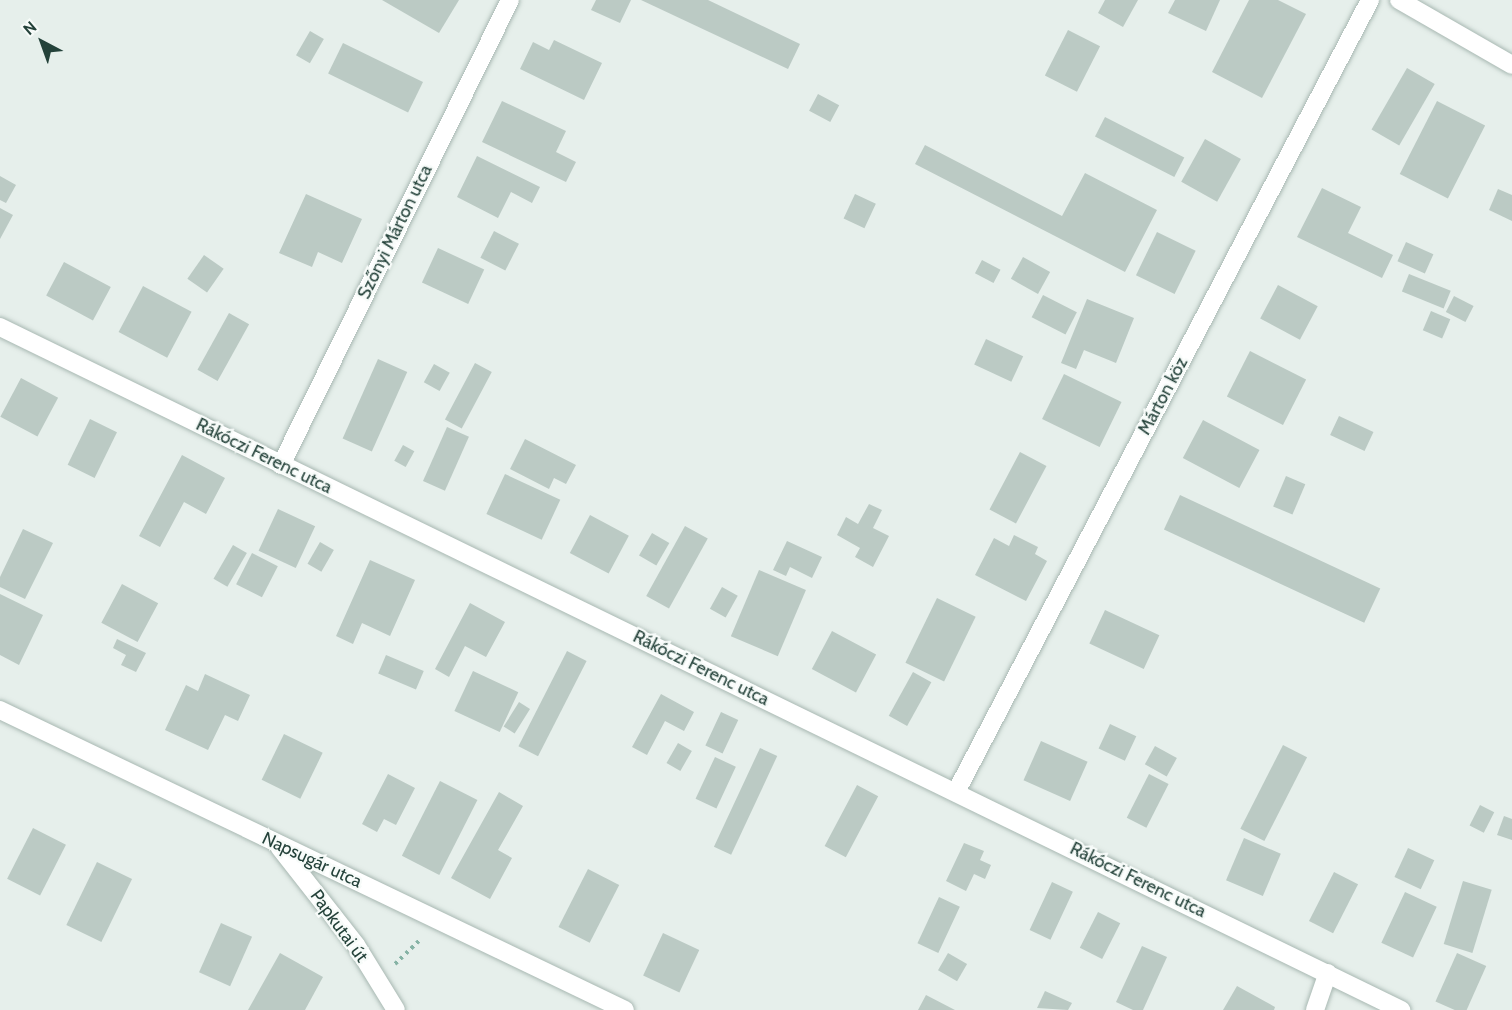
<!DOCTYPE html>
<meta charset="utf-8">
<style>
body{margin:0}
#map{position:relative;width:1512px;height:1010px;overflow:hidden;background:#e6efeb;font-family:Cabin,sans-serif}
div>[style]{position:absolute}
.building>*{inset:0;background:#bbcac4;transform-origin:0 0}
.path>*{height:4px;margin-top:-2px;transform-origin:0;background:repeating-linear-gradient(90deg,#86b3a5 0 3px,transparent 0 7.5px)}
.roads{filter:drop-shadow(0 0 2px #a8b8b2) drop-shadow(0 0 2px #a8b8b2)}
.street>*{height:18px;margin:-9px;padding:0 9px;transform-origin:9px;border-radius:9px;background:#fff}
span{translate:-50% -50%;white-space:nowrap;text-align:center;line-height:1.15;-webkit-text-stroke:4.5px #f7fbf9;paint-order:stroke}
.street-label{font-size:18px;color:#24423a}
.north{position:absolute;left:12px;top:12px;width:60px;height:60px;-webkit-text-stroke:4px #f7fbf9;paint-order:stroke;rotate:319deg;font-size:16px;font-weight:700;line-height:24px;text-align:center;color:#24423a}
.north::after{content:'';display:block;margin:auto;width:21px;height:27px;background:#24423a;clip-path:polygon(50% 0,100% 100%,50% 72%,0 100%)}
</style>
<div id="map">
<div class="building">
<i style="clip-path:polygon(382px 0,459px 0,439px 33px)"></i>
<i style="clip-path:polygon(596px 0,631px 0,620px 23px,591px 10px)"></i>
<i style="clip-path:polygon(641px 0,708px 0,800px 44px,788px 69px)"></i>
<i style="clip-path:polygon(1105px 0,1138px 0,1123px 27px,1098px 13px)"></i>
<i style="clip-path:polygon(1175px 0,1220px 0,1206px 31px,1168px 13px)"></i>
<i style="clip-path:polygon(1249px 0,1278px 0,1306px 14px,1262px 98px,1212px 72px)"></i>
<i style="left:1068px;top:30px;width:36px;height:51px;rotate:27deg"></i>
<i style="left:310px;top:31px;width:16px;height:28px;rotate:30deg"></i>
<i style="clip-path:polygon(554px 40px,602px 63px,584px 100px,520px 69px,533px 42px,549px 50px)"></i>
<i style="left:343px;top:43px;width:89px;height:34px;rotate:26deg"></i>
<i style="left:1407px;top:68px;width:32px;height:71px;rotate:30deg"></i>
<i style="left:818px;top:94px;width:24px;height:19px;rotate:28deg"></i>
<i style="clip-path:polygon(502px 101px,566px 131px,556px 152px,576px 162px,566px 182px,482px 142px)"></i>
<i style="left:1437px;top:101px;width:54px;height:82px;rotate:27deg"></i>
<i style="left:1105px;top:117px;width:89px;height:22px;rotate:27deg"></i>
<i style="left:1205px;top:139px;width:41px;height:49px;rotate:29deg"></i>
<i style="clip-path:polygon(925px 145px,1062px 216px,1085px 173px,1157px 210px,1125px 272px,915px 164px)"></i>
<i style="clip-path:polygon(477px 156px,540px 187px,532px 203px,511px 192px,498px 218px,457px 197px)"></i>
<i style="clip-path:polygon(0 176px,16px 185px,6px 203px,0 200px)"></i>
<i style="clip-path:polygon(1322px 188px,1361px 207px,1348px 233px,1393px 255px,1382px 278px,1297px 237px)"></i>
<i style="clip-path:polygon(1498px 189px,1512px 195px,1512px 221px,1489px 210px)"></i>
<i style="clip-path:polygon(306px 194px,362px 219px,342px 263px,318px 252px,312px 267px,279px 253px)"></i>
<i style="left:855px;top:194px;width:23px;height:27px;rotate:25deg"></i>
<i style="clip-path:polygon(0 208px,13px 215px,0 239px)"></i>
<i style="left:494px;top:231px;width:28px;height:30px;rotate:27deg"></i>
<i style="left:1157px;top:232px;width:43px;height:48px;rotate:26deg"></i>
<i style="left:1406px;top:242px;width:30px;height:21px;rotate:24deg"></i>
<i style="left:438px;top:248px;width:51px;height:38px;rotate:25deg"></i>
<i style="left:204px;top:255px;width:24px;height:29px;rotate:35deg"></i>
<i style="left:1023px;top:257px;width:31px;height:25px;rotate:29deg"></i>
<i style="left:982px;top:260px;width:21px;height:15px;rotate:28deg"></i>
<i style="left:64px;top:262px;width:53px;height:38px;rotate:28deg"></i>
<i style="left:1409px;top:274px;width:45px;height:19px;rotate:22deg"></i>
<i style="left:1278px;top:285px;width:45px;height:38px;rotate:28deg"></i>
<i style="left:143px;top:286px;width:55px;height:52px;rotate:28deg"></i>
<i style="left:1043px;top:295px;width:38px;height:25px;rotate:27deg"></i>
<i style="left:1454px;top:296px;width:22px;height:18px;rotate:27deg"></i>
<i style="clip-path:polygon(1087px 299px,1134px 318px,1116px 363px,1084px 350px,1076px 369px,1061px 363px)"></i>
<i style="left:1431px;top:311px;width:21px;height:21px;rotate:23deg"></i>
<i style="left:229px;top:313px;width:23px;height:65px;rotate:29deg"></i>
<i style="left:986px;top:339px;width:41px;height:28px;rotate:25deg"></i>
<i style="left:1250px;top:351px;width:63px;height:51px;rotate:27deg"></i>
<i style="left:378px;top:359px;width:32px;height:87px;rotate:24deg"></i>
<i style="left:475px;top:363px;width:19px;height:64px;rotate:28deg"></i>
<i style="left:434px;top:364px;width:18px;height:21px;rotate:29deg"></i>
<i style="left:1064px;top:374px;width:64px;height:50px;rotate:26deg"></i>
<i style="left:21px;top:378px;width:42px;height:44px;rotate:28deg"></i>
<i style="left:1339px;top:416px;width:38px;height:21px;rotate:25deg"></i>
<i style="left:90px;top:419px;width:30px;height:51px;rotate:26deg"></i>
<i style="left:1203px;top:420px;width:64px;height:43px;rotate:28deg"></i>
<i style="left:447px;top:427px;width:24px;height:59px;rotate:24deg"></i>
<i style="clip-path:polygon(525px 439px,576px 465px,566px 484px,554px 478px,549px 489px,510px 469px)"></i>
<i style="left:403px;top:445px;width:13px;height:18px;rotate:29deg"></i>
<i style="left:1020px;top:452px;width:30px;height:65px;rotate:28deg"></i>
<i style="clip-path:polygon(182px 455px,225px 478px,206px 514px,184px 502px,160px 547px,139px 536px)"></i>
<i style="left:505px;top:474px;width:61px;height:44px;rotate:25deg"></i>
<i style="left:1286px;top:476px;width:21px;height:33px;rotate:23deg"></i>
<i style="left:1180px;top:495px;width:221px;height:38px;rotate:25deg"></i>
<i style="clip-path:polygon(869px 504px,882px 510px,873px 528px,889px 536px,873px 567px,855px 557px,860px 548px,837px 535px,846px 517px,858px 524px)"></i>
<i style="left:278px;top:509px;width:41px;height:46px;rotate:25deg"></i>
<i style="left:590px;top:515px;width:44px;height:43px;rotate:28deg"></i>
<i style="left:685px;top:526px;width:26px;height:80px;rotate:29deg"></i>
<i style="clip-path:polygon(23px 529px,53px 543px,25px 599px,0 587px,0 577px)"></i>
<i style="left:652px;top:533px;width:20px;height:26px;rotate:30deg"></i>
<i style="clip-path:polygon(1014px 535px,1038px 547px,1035px 554px,1047px 561px,1026px 601px,975px 575px,994px 538px,1009px 546px)"></i>
<i style="clip-path:polygon(787px 541px,822px 557px,812px 578px,790px 567px,786px 576px,773px 570px)"></i>
<i style="left:320px;top:542px;width:16px;height:25px;rotate:30deg"></i>
<i style="left:233px;top:545px;width:16px;height:39px;rotate:30deg"></i>
<i style="left:252px;top:553px;width:29px;height:35px;rotate:27deg"></i>
<i style="clip-path:polygon(370px 560px,415px 580px,390px 636px,362px 623px,353px 644px,336px 636px)"></i>
<i style="left:759px;top:570px;width:51px;height:72px;rotate:23deg"></i>
<i style="left:122px;top:584px;width:41px;height:44px;rotate:28deg"></i>
<i style="left:722px;top:587px;width:18px;height:25px;rotate:29deg"></i>
<i style="clip-path:polygon(0 594px,43px 615px,19px 665px,0 655px)"></i>
<i style="left:937px;top:598px;width:43px;height:72px;rotate:26deg"></i>
<i style="clip-path:polygon(470px 603px,505px 622px,486px 657px,465px 646px,449px 677px,435px 669px)"></i>
<i style="left:1105px;top:610px;width:60px;height:37px;rotate:25deg"></i>
<i style="left:832px;top:631px;width:50px;height:43px;rotate:28deg"></i>
<i style="clip-path:polygon(117px 639px,146px 653px,136px 672px,121px 665px,126px 655px,113px 648px)"></i>
<i style="left:567px;top:651px;width:22px;height:107px;rotate:27deg"></i>
<i style="left:386px;top:655px;width:41px;height:20px;rotate:23deg"></i>
<i style="left:473px;top:671px;width:50px;height:44px;rotate:25deg"></i>
<i style="left:913px;top:672px;width:21px;height:50px;rotate:29deg"></i>
<i style="clip-path:polygon(205px 674px,250px 695px,238px 721px,225px 715px,208px 750px,165px 730px,186px 685px,198px 691px)"></i>
<i style="clip-path:polygon(661px 694px,694px 712px,684px 731px,665px 721px,647px 755px,632px 747px)"></i>
<i style="left:519px;top:702px;width:13px;height:29px;rotate:32deg"></i>
<i style="left:721px;top:712px;width:19px;height:37px;rotate:25deg"></i>
<i style="left:1110px;top:724px;width:29px;height:27px;rotate:25deg"></i>
<i style="left:284px;top:734px;width:43px;height:51px;rotate:26deg"></i>
<i style="left:1041px;top:741px;width:51px;height:43px;rotate:24deg"></i>
<i style="left:678px;top:743px;width:16px;height:23px;rotate:30deg"></i>
<i style="left:1283px;top:745px;width:27px;height:94px;rotate:27deg"></i>
<i style="left:1155px;top:746px;width:25px;height:21px;rotate:29deg"></i>
<i style="left:760px;top:748px;width:19px;height:109px;rotate:25deg"></i>
<i style="left:715px;top:757px;width:23px;height:46px;rotate:25deg"></i>
<i style="clip-path:polygon(388px 774px,415px 788px,396px 825px,384px 819px,377px 832px,362px 824px)"></i>
<i style="left:1149px;top:774px;width:22px;height:49px;rotate:27deg"></i>
<i style="left:440px;top:781px;width:42px;height:84px;rotate:27deg"></i>
<i style="left:857px;top:785px;width:24px;height:69px;rotate:28deg"></i>
<i style="clip-path:polygon(499px 792px,523px 806px,498px 850px,512px 858px,490px 899px,451px 878px)"></i>
<i style="left:1480px;top:805px;width:16px;height:23px;rotate:27deg"></i>
<i style="clip-path:polygon(1504px 816px,1512px 819px,1512px 840px,1497px 835px)"></i>
<i style="left:33px;top:828px;width:37px;height:57px;rotate:27deg"></i>
<i style="left:1244px;top:838px;width:40px;height:46px;rotate:23deg"></i>
<i style="clip-path:polygon(964px 843px,984px 851px,980px 860px,991px 865px,985px 879px,974px 874px,966px 891px,946px 881px)"></i>
<i style="left:1408px;top:848px;width:29px;height:32px;rotate:25deg"></i>
<i style="left:97px;top:862px;width:39px;height:70px;rotate:26deg"></i>
<i style="left:588px;top:869px;width:35px;height:65px;rotate:27deg"></i>
<i style="left:1334px;top:872px;width:27px;height:55px;rotate:27deg"></i>
<i style="left:1463px;top:881px;width:30px;height:66px;rotate:17deg"></i>
<i style="left:1052px;top:882px;width:23px;height:53px;rotate:25deg"></i>
<i style="left:1405px;top:892px;width:35px;height:56px;rotate:25deg"></i>
<i style="left:939px;top:897px;width:23px;height:51px;rotate:25deg"></i>
<i style="left:1098px;top:912px;width:25px;height:40px;rotate:27deg"></i>
<i style="left:221px;top:923px;width:34px;height:54px;rotate:24deg"></i>
<i style="left:663px;top:933px;width:40px;height:47px;rotate:25deg"></i>
<i style="clip-path:polygon(1142px 946px,1167px 957px,1143px 1010px,1133px 1010px,1116px 1002px)"></i>
<i style="clip-path:polygon(280px 953px,323px 977px,305px 1010px,248px 1010px)"></i>
<i style="left:948px;top:953px;width:22px;height:20px;rotate:30deg"></i>
<i style="left:1457px;top:953px;width:32px;height:53px;rotate:24deg"></i>
<i style="clip-path:polygon(1237px 986px,1275px 1007px,1274px 1010px,1223px 1010px)"></i>
<i style="clip-path:polygon(1045px 991px,1072px 1003px,1068px 1010px,1037px 1008px)"></i>
<i style="clip-path:polygon(926px 995px,955px 1010px,918px 1010px)"></i>
</div>
<div class="path">
<i style="left:395px;top:964px;width:36px;rotate:-44deg"></i>
</div>
<div class="roads">
<div class="street">
<i style="left:1399px;top:0;width:130px;rotate:29.9deg"></i>
<i style="left:0;top:327px;width:1559px;rotate:25.99deg"></i>
<i style="left:281px;top:465px;width:518px;rotate:-63.78deg"></i>
<i style="left:0;top:710px;width:693px;rotate:25.64deg"></i>
<i style="left:956px;top:792px;width:894px;rotate:-62.4deg"></i>
<i style="left:280px;top:848px;width:123px;rotate:51.9deg"></i>
<i style="left:356px;top:945px;width:76px;rotate:58.4deg"></i>
<i style="left:1315px;top:1010px;width:39px;rotate:-71deg"></i>
</div>
</div>
<div class="street-label">
<span style="left:395px;top:232px;rotate:-64deg">Szőnyi Márton utca</span>
<span style="left:1163px;top:396px;rotate:-62deg">Márton köz</span>
<span style="left:264px;top:456px;rotate:26deg">Rákóczi Ferenc utca</span>
<span style="left:701px;top:668px;rotate:26deg">Rákóczi Ferenc utca</span>
<span style="left:312px;top:860px;rotate:25deg">Napsugár utca</span>
<span style="left:1138px;top:880px;rotate:26deg">Rákóczi Ferenc utca</span>
<span style="left:339px;top:926px;rotate:54deg">Papkutai út</span>
</div>
<div class="north">N</div>
</div>
